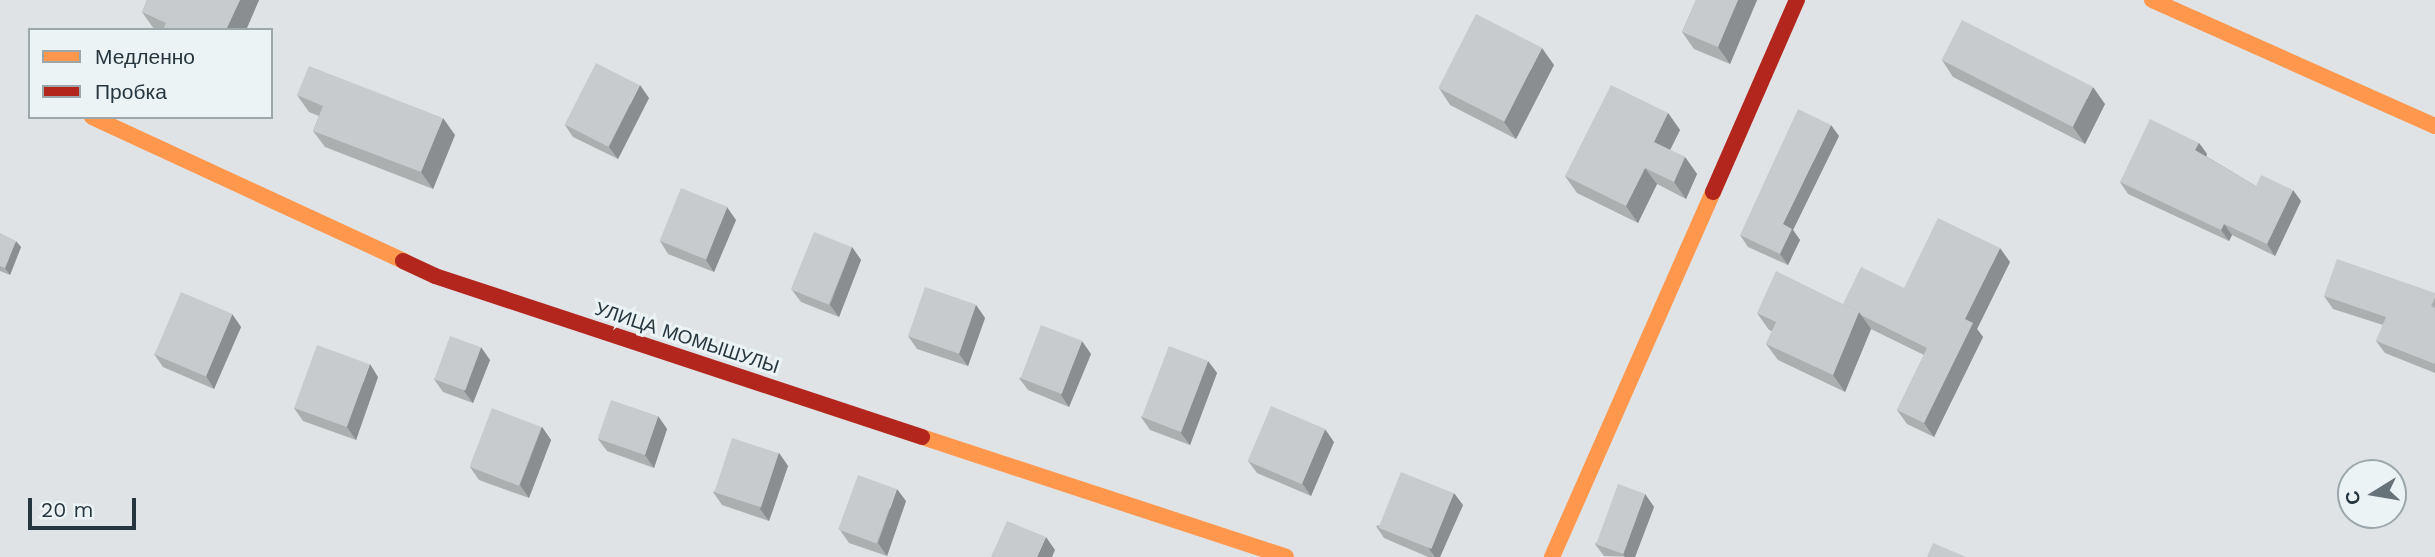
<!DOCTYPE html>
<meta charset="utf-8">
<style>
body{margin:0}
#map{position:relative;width:2435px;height:557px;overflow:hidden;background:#dfe3e5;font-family:"Work Sans",sans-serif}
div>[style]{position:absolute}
.slow>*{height:16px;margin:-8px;padding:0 8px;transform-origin:8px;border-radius:8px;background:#ff974d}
.jam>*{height:16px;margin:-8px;padding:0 8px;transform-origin:8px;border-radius:8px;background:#b3261e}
.wall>*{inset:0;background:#abafb0}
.shaded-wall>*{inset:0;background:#8b8e90}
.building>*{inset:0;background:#c7cbcd;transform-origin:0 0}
span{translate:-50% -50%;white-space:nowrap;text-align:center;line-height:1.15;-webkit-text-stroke:6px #ecf3f5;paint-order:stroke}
.street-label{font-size:19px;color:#25363f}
.legend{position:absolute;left:28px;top:28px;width:245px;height:91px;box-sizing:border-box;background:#ecf3f5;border:2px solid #9ca7ac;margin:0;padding:9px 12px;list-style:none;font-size:21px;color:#25363f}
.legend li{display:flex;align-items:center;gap:14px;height:35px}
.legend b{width:35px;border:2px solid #9ca7ac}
.north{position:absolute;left:2337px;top:459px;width:70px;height:70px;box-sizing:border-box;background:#ecf3f5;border:2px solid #9ca7ac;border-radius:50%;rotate:259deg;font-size:19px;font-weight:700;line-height:28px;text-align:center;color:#25363f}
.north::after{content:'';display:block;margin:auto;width:24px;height:32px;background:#667379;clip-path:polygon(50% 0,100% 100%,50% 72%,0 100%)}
.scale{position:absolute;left:28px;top:498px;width:108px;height:32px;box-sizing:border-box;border:4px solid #25363f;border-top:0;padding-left:9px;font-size:21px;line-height:24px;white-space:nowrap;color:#25363f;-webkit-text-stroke:5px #ecf3f5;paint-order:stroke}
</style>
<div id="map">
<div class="slow">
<i style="left:2152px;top:0;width:310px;rotate:24deg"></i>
<i style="left:92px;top:117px;width:343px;rotate:24.8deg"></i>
<i style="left:922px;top:437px;width:383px;rotate:18.2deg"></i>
<i style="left:1552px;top:557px;width:399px;rotate:-66.2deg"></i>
</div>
<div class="jam">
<i style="left:1713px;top:192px;width:210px;rotate:-66.4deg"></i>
<i style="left:403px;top:261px;width:35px;rotate:25deg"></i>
<i style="left:435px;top:276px;width:513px;rotate:18.29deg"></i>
</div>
<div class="wall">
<i style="clip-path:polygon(147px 0,259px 0,246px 30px,156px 30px,154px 29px,142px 12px)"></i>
<i style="clip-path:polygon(1696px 0,1757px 0,1730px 64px,1694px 49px,1682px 32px)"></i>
<i style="clip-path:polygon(1942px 60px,2105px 104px,2085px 144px,1953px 77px)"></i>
<i style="clip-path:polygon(1554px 65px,1516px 139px,1450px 105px,1439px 88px)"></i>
<i style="clip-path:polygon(297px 95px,455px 135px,433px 189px,325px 147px,313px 131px,319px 116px,309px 112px)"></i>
<i style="clip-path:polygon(649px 98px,618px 159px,573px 137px,565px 125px)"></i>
<i style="clip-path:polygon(1668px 113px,1680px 130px,1670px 150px,1685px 157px,1697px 174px,1686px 199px,1657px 184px,1638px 223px,1577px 193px,1565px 176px)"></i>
<i style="clip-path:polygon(1839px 136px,1793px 230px,1800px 240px,1788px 265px,1748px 247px,1740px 235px)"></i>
<i style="clip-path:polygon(2199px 143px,2207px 154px,2206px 156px,2256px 186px,2301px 201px,2275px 256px,2232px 235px,2229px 241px,2128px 194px,2120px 182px)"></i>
<i style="clip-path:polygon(736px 220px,714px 272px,668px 254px,660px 241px)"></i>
<i style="clip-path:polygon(0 233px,21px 247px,10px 275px,0 271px)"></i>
<i style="clip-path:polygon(852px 247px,861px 260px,839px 317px,801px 302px,792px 290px)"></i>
<i style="clip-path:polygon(2010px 262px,1977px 329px,1983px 337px,1934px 437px,1907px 424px,1897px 410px,1924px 355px,1871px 329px,1845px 392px,1778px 360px,1766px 344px,1772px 331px,1769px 330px,1757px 313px,1843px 304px,1904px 288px)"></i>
<i style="clip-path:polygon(2435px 293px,2435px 373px,2385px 353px,2376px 341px,2383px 325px,2333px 309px,2324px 296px)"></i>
<i style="clip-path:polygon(976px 305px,985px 318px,968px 366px,917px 349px,908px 336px)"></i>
<i style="clip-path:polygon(232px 314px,241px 327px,214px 389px,163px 367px,154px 354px)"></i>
<i style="clip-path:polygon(1091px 354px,1069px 407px,1028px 390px,1019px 378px)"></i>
<i style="clip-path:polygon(490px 360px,473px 403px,443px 392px,434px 379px)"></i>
<i style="clip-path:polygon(1208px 361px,1217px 373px,1190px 445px,1150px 430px,1141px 417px)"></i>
<i style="clip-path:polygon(378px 377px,356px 440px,303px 421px,294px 408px)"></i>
<i style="clip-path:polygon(658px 416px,667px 429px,654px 468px,607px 451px,598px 439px)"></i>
<i style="clip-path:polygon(542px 427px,551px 440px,529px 498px,479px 480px,470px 467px)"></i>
<i style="clip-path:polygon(1334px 442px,1311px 496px,1257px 473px,1248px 461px)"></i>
<i style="clip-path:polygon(779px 453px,788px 466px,769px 521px,722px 505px,713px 492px)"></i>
<i style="clip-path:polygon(1645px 494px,1654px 507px,1635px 557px,1604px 556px,1595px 544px)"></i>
<i style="clip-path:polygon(906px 501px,887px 556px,849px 543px,840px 530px)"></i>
<i style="clip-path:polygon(1463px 505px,1440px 557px,1428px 557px,1384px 538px,1376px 526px)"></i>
</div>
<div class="shaded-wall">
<i style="clip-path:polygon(240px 0,259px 0,246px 30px,226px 30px)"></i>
<i style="clip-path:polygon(1738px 0,1757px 0,1730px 64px,1718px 47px)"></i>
<i style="clip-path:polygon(1542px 48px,1554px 65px,1516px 139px,1504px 122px)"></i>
<i style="clip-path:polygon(640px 85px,649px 98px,618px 159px,609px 147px)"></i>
<i style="clip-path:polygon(2093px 87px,2105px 104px,2085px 144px,2073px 127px)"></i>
<i style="clip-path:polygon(1668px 113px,1680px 130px,1666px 158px,1654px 142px)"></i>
<i style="clip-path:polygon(443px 118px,455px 135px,433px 189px,421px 172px)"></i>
<i style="clip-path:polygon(1831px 125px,1839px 136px,1793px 230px,1800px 240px,1788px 265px,1780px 254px,1783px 224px)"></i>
<i style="clip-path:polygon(2199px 143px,2207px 154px,2204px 162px,2195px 150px)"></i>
<i style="clip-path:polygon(1685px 157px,1697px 174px,1686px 199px,1674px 182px)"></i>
<i style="clip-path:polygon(1645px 168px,1657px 184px,1638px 223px,1626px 206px)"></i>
<i style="clip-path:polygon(2293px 190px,2301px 201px,2275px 256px,2267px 244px)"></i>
<i style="clip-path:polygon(727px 207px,736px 220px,714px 272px,706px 260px)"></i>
<i style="clip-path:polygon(2224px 224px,2232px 235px,2229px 241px,2221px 230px)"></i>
<i style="clip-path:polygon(16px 241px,21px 247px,10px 275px,5px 268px)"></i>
<i style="clip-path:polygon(852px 247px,861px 260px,839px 317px,830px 305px)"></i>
<i style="clip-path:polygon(2000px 248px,2010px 262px,1977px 329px,1983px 337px,1934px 437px,1924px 423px,1965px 319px)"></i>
<i style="clip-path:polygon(976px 305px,985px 318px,968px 366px,959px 354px)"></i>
<i style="clip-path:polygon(1859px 312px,1871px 329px,1845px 392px,1833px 375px)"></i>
<i style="clip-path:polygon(232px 314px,241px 327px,214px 389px,206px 376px)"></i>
<i style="clip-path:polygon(1082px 341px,1091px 354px,1069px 407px,1061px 395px)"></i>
<i style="clip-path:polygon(481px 347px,490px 360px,473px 403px,464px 391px)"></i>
<i style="clip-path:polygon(1208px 361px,1217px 373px,1190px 445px,1181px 433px)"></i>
<i style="clip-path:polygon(370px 364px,378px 377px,356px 440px,347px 427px)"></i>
<i style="clip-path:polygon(658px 416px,667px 429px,654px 468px,645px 455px)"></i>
<i style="clip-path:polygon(542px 427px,551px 440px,529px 498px,520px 485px)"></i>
<i style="clip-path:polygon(1325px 429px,1334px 442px,1311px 496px,1302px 483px)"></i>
<i style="clip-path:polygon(779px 453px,788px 466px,769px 521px,760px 509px)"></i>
<i style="clip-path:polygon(897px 489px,906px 501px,887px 556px,878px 543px)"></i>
<i style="clip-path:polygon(1454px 493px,1463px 505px,1440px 557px,1435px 557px,1429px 549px)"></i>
<i style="clip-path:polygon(1645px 494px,1654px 507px,1635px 557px,1625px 557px,1623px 554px)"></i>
<i style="clip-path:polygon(1046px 537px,1055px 550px,1052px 557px,1037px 557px)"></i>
</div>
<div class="building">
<i style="clip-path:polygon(147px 0,240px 0,226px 30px,163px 30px,166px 23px,142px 12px)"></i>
<i style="clip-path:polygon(1696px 0,1738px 0,1718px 47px,1682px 32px)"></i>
<i style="left:1476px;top:14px;width:74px;height:83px;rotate:27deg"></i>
<i style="left:1962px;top:20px;width:147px;height:45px;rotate:27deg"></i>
<i style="left:596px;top:63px;width:49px;height:69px;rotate:27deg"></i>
<i style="clip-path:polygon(309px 66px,443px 118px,421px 172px,313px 131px,323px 106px,297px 95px)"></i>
<i style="clip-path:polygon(1611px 85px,1668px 113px,1654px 142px,1685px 157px,1674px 182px,1645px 168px,1626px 206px,1565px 176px)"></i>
<i style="clip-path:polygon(1798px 109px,1831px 125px,1783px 224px,1792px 229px,1780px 254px,1740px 235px)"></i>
<i style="clip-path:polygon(2150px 119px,2199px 143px,2195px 150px,2256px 186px,2261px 175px,2293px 190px,2267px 244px,2224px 224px,2221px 230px,2120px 182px)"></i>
<i style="left:681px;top:188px;width:50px;height:57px;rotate:22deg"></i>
<i style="clip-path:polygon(1938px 218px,2000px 248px,1965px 319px,1973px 323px,1924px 423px,1897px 410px,1927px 348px,1861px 315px,1859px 312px,1843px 304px,1861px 267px,1904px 288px)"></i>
<i style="left:814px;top:232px;width:41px;height:62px;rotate:22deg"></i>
<i style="clip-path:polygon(0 233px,16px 241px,5px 268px,0 266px)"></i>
<i style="clip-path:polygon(2337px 259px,2435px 293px,2435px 298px,2431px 306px,2435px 308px,2435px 364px,2376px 341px,2386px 317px,2324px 296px)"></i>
<i style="clip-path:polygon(1776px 271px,1859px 312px,1833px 375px,1766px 344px,1776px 322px,1757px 313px)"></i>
<i style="left:925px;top:287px;width:54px;height:52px;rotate:19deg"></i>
<i style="left:181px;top:292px;width:56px;height:68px;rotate:23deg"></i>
<i style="left:1041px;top:325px;width:44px;height:57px;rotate:21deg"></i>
<i style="left:450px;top:336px;width:33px;height:46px;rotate:20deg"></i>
<i style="left:317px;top:345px;width:56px;height:67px;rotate:20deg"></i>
<i style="left:1169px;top:346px;width:42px;height:76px;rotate:21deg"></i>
<i style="left:611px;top:400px;width:50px;height:41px;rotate:19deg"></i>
<i style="left:1271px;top:406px;width:59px;height:60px;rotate:23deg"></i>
<i style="left:492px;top:408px;width:53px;height:63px;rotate:21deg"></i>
<i style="left:732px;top:438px;width:49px;height:57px;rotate:18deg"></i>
<i style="left:1401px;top:472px;width:57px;height:60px;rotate:22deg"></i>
<i style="left:858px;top:475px;width:41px;height:58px;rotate:20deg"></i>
<i style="left:1618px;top:484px;width:29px;height:64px;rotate:20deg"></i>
<i style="clip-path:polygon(1007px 521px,1046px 537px,1037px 557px,991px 557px)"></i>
<i style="clip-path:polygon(1933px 543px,1966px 557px,1927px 557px)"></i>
</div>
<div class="street-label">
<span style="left:687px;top:338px;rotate:18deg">УЛИЦА МОМЫШУЛЫ</span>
</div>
<ul class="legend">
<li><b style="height:9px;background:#ff974d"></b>Медленно</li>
<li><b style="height:9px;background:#b3261e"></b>Пробка</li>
</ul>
<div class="north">С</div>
<div class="scale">20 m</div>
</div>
